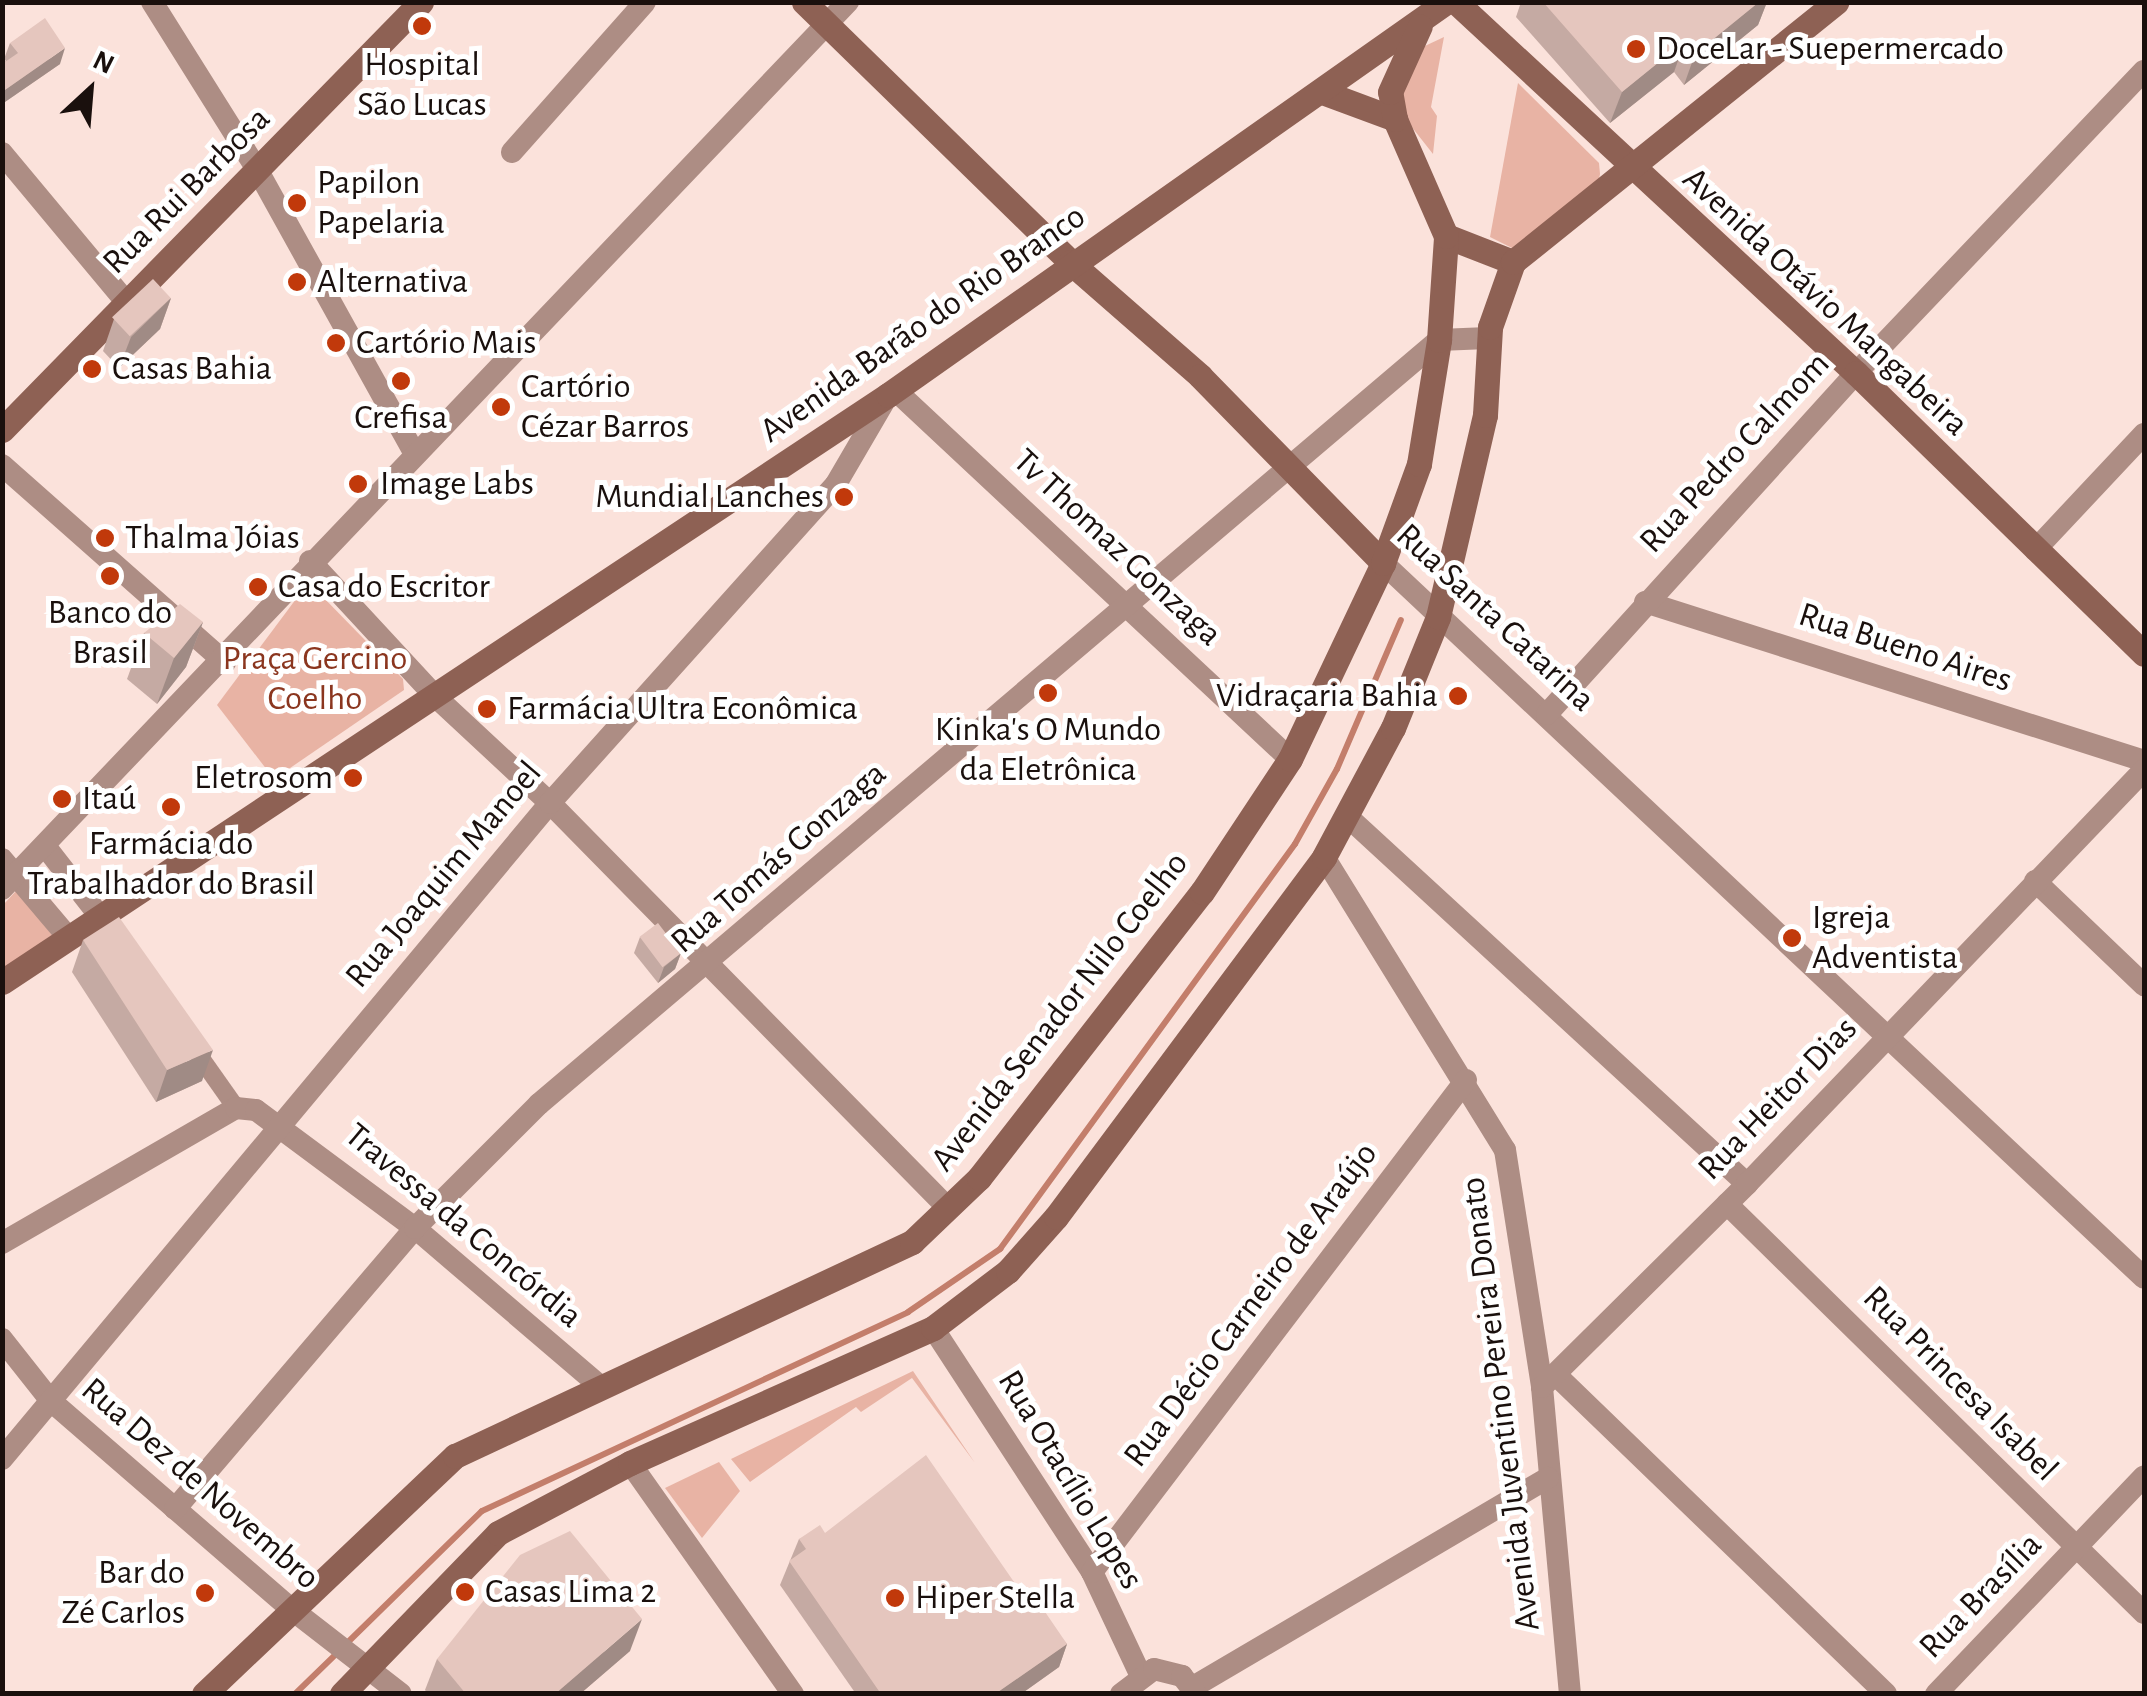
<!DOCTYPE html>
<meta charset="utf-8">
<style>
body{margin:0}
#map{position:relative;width:2147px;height:1696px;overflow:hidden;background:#fbe2db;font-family:"Alegreya Sans",sans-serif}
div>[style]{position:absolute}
.green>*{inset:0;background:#e8b3a4}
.stream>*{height:6px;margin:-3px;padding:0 3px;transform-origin:3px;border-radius:3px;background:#c37e6b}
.pedestrian>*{height:18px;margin:-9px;padding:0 9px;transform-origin:9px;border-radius:9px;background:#ad8d84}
.minor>*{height:22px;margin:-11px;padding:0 11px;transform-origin:11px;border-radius:11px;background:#ad8d84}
.secondary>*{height:25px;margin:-12.5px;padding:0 12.5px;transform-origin:12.5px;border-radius:12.5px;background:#8e6154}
.wall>*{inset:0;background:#c5aaa3}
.shaded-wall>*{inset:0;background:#a08b85}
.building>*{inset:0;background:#e5c6be;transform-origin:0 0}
.dots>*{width:28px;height:28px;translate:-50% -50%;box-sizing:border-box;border:5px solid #fff;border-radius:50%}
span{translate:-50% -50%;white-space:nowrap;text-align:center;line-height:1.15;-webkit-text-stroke:10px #fff;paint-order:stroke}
.poi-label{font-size:35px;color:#1a100d}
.left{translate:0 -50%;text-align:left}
.right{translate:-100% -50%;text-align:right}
.street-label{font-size:35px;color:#1a100d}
.park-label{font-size:35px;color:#8b361f}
.frame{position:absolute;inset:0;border:5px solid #1a100d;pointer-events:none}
.north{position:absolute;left:40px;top:40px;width:100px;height:100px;-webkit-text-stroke:8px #fff;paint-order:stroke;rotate:26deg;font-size:28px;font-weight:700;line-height:40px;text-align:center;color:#1a100d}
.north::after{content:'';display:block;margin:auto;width:35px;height:45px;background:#1a100d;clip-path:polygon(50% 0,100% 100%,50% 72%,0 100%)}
</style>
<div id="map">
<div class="green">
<i style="clip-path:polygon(1444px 37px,1431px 107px,1437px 116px,1433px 154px,1396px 107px,1410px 53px)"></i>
<i style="clip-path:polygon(1518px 83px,1599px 163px,1600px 174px,1598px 184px,1514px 249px,1490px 237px)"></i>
<i style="clip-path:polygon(309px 594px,322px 596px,403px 679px,404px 690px,274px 779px,217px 705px,296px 599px)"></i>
<i style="clip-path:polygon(17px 890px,52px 935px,3px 970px,3px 905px)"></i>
<i style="clip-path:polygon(913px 1371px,975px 1463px,912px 1378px,861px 1412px,856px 1407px,750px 1482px,731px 1459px)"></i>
<i style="clip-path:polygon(719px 1462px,740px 1491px,702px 1538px,665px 1488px)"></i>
</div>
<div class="stream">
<i style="left:346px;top:1644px;width:190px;rotate:-44.4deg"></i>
<i style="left:482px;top:1511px;width:470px;rotate:-25deg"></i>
<i style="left:908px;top:1312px;width:112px;rotate:-34.4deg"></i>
<i style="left:1000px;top:1249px;width:501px;rotate:-53.93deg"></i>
<i style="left:1295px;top:844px;width:86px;rotate:-60.8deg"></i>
<i style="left:1337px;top:769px;width:162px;rotate:-66.8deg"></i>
<i style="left:295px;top:1694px;width:59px;rotate:-44.3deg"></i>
</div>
<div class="pedestrian">
<i style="left:193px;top:1047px;width:75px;rotate:54.8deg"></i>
</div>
<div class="minor">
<i style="left:152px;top:2px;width:199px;rotate:57.9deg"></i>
<i style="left:258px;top:171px;width:321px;rotate:61deg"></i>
<i style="left:512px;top:152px;width:200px;rotate:-48.4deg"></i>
<i style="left:2px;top:153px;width:194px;rotate:50.2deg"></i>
<i style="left:895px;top:390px;width:541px;rotate:43.05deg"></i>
<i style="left:2px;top:465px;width:298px;rotate:41.5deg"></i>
<i style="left:2035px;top:550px;width:159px;rotate:-46.8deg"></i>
<i style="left:310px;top:561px;width:188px;rotate:47.2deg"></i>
<i style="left:438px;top:699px;width:153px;rotate:42.9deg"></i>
<i style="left:550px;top:803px;width:569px;rotate:45.5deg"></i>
<i style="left:1383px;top:563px;width:1044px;rotate:43.21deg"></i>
<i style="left:1645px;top:602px;width:524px;rotate:17.67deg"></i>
<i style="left:1547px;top:714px;width:460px;rotate:-47.8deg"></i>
<i style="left:1856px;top:373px;width:417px;rotate:-46.4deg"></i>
<i style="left:1348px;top:817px;width:542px;rotate:42.61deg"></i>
<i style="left:45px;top:846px;width:86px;rotate:52.1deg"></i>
<i style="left:1324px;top:857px;width:344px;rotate:58.3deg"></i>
<i style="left:1505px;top:1150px;width:240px;rotate:81.1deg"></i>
<i style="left:1542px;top:1387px;width:308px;rotate:84.8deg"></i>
<i style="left:2px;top:859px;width:101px;rotate:49.8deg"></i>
<i style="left:2035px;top:881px;width:151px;rotate:43.7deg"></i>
<i style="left:2px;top:889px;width:1226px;rotate:-46.36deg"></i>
<i style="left:1727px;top:1204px;width:584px;rotate:44.45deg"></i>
<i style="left:2px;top:1243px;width:270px;rotate:-30deg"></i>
<i style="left:236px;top:1108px;width:20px;rotate:6deg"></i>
<i style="left:256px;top:1110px;width:198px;rotate:36.6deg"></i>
<i style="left:415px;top:1228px;width:243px;rotate:40.5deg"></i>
<i style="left:933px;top:1328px;width:291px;rotate:56.9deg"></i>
<i style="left:1092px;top:1572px;width:113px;rotate:64.8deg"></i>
<i style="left:2px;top:1339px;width:79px;rotate:51.7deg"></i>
<i style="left:51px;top:1401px;width:316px;rotate:40.9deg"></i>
<i style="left:290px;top:1608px;width:140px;rotate:37.8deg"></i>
<i style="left:1555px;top:1374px;width:460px;rotate:44deg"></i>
<i style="left:1542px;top:1387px;width:289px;rotate:-44.7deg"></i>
<i style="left:1747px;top:1184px;width:574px;rotate:-46.2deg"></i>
<i style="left:2px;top:1459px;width:855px;rotate:-50.13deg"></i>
<i style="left:550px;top:803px;width:428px;rotate:-48.1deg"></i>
<i style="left:836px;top:484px;width:103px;rotate:-59.7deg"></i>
<i style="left:630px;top:1463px;width:283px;rotate:54.8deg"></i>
<i style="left:175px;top:1509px;width:370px;rotate:-49.5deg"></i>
<i style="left:415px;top:1228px;width:175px;rotate:-45deg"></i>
<i style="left:539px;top:1104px;width:1181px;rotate:-40.33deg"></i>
<i style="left:1439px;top:340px;width:49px;rotate:-2.3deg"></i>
<i style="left:1092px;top:1572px;width:618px;rotate:-52.76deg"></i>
<i style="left:1193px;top:1687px;width:412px;rotate:-30.5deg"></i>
<i style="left:1121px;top:1694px;width:41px;rotate:-37.1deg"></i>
<i style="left:1154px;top:1669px;width:29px;rotate:14deg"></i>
<i style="left:1182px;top:1676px;width:23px;rotate:52deg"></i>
<i style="left:1936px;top:1694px;width:301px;rotate:-46.3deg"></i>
</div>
<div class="secondary">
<i style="left:804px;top:2px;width:372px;rotate:44.3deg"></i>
<i style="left:1070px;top:262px;width:173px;rotate:41.2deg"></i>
<i style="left:1200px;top:376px;width:262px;rotate:45.6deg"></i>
<i style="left:1456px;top:2px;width:546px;rotate:42.85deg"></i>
<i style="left:1856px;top:373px;width:402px;rotate:44.3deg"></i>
<i style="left:1325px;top:93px;width:75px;rotate:20.4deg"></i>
<i style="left:1446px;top:236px;width:72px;rotate:21.2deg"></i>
<i style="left:2px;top:430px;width:599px;rotate:-45.61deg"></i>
<i style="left:2px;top:982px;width:1063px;rotate:-33.53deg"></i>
<i style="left:888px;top:395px;width:683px;rotate:-35.16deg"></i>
<i style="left:204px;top:1694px;width:346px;rotate:-43.5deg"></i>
<i style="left:455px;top:1456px;width:505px;rotate:-25.09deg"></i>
<i style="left:912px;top:1242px;width:93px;rotate:-43.7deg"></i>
<i style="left:979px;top:1178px;width:363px;rotate:-52.1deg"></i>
<i style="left:1202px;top:892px;width:159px;rotate:-56.5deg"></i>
<i style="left:1290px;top:759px;width:217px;rotate:-64.6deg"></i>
<i style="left:1383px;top:563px;width:105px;rotate:-70deg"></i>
<i style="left:1419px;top:464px;width:126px;rotate:-80.8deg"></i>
<i style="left:1439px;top:340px;width:104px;rotate:-86.1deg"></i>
<i style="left:1446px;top:236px;width:128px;rotate:-113.6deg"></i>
<i style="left:1395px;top:119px;width:27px;rotate:-100deg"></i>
<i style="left:1390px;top:92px;width:72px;rotate:-65.6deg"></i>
<i style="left:342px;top:1694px;width:224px;rotate:-45.9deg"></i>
<i style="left:498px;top:1533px;width:149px;rotate:-27.9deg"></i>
<i style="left:630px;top:1463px;width:332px;rotate:-24deg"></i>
<i style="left:933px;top:1328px;width:94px;rotate:-37.2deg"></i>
<i style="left:1008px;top:1271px;width:72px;rotate:-48.4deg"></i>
<i style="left:1056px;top:1217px;width:449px;rotate:-53.3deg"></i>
<i style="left:1324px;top:857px;width:146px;rotate:-61.9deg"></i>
<i style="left:1393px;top:728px;width:120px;rotate:-67.9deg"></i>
<i style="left:1438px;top:617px;width:207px;rotate:-76.9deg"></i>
<i style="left:1485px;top:415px;width:88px;rotate:-86.7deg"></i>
<i style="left:1490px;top:327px;width:69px;rotate:-70.5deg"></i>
<i style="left:1513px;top:262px;width:415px;rotate:-38.8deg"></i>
</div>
<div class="wall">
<i style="clip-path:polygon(1521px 2px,1767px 2px,1758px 25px,1684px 85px,1674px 72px,1610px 123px,1516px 17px)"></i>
<i style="clip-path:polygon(10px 43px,60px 64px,2px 104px,2px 64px,6px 61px,4px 59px)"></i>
<i style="clip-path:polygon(171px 298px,160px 329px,119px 368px,103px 351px,114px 319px)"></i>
<i style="clip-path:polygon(203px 622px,186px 667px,157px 704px,127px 679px,144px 633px)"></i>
<i style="clip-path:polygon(640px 937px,681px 953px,675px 969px,658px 983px,634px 953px)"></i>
<i style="clip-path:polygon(83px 940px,202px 1081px,156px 1102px,72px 972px)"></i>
<i style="clip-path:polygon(825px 1533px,1021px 1592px,1067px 1644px,1059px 1667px,1021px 1694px,856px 1694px,780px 1585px,799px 1539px)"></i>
<i style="clip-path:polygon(630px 1651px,580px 1694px,428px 1694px,425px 1690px,437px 1659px)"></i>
</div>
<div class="shaded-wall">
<i style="clip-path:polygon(1759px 2px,1767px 2px,1758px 25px,1684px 85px,1695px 54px)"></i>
<i style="clip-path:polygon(1685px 41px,1674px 72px,1610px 123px,1622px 92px)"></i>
<i style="clip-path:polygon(65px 48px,60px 64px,2px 104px,2px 92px)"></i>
<i style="clip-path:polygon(171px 298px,160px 329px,119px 368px,131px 337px)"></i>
<i style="clip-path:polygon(203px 622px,186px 667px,157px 704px,174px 658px)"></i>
<i style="clip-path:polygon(681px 953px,675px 969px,658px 983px,664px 967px)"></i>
<i style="clip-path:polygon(213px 1050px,202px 1081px,156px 1102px,167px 1070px)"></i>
<i style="clip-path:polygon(642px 1619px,630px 1651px,580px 1694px,555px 1694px)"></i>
<i style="clip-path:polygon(1067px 1644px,1059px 1667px,1021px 1694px,995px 1694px)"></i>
</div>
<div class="building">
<i style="clip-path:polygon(1543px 2px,1759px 2px,1695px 54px,1685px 41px,1622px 92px)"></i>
<i style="clip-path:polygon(45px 18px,65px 48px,2px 92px,2px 64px,18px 53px,10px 43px)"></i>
<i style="left:153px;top:279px;width:26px;height:56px;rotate:47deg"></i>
<i style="clip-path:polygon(180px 604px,203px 622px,174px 658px,144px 633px)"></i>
<i style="clip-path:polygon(119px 917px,213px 1050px,167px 1070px,83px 940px)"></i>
<i style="left:658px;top:923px;width:38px;height:23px;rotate:53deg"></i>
<i style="clip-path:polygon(926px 1455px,1021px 1592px,1028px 1587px,1067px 1644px,995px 1694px,881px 1694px,789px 1561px,806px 1549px,799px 1539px,820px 1525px,825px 1533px)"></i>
<i style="clip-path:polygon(570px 1531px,642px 1619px,555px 1694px,466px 1694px,437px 1659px,520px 1555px)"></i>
</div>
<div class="dots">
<i style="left:422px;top:26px;background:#c1390b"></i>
<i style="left:1636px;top:49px;background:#c1390b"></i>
<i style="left:297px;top:203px;background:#c1390b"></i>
<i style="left:297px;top:282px;background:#c1390b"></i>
<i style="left:336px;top:343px;background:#c1390b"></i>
<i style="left:92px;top:369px;background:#c1390b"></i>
<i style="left:401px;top:381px;background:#c1390b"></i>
<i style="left:501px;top:407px;background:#c1390b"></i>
<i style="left:358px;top:484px;background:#c1390b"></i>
<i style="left:844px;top:497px;background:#c1390b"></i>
<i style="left:105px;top:538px;background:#c1390b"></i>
<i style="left:110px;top:576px;background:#c1390b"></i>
<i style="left:258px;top:587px;background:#c1390b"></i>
<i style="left:1048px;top:693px;background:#c1390b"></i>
<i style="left:1458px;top:696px;background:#c1390b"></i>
<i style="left:487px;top:709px;background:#c1390b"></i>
<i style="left:353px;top:778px;background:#c1390b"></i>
<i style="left:62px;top:799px;background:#c1390b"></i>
<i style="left:171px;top:807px;background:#c1390b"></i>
<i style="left:1792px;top:938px;background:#c1390b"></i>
<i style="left:465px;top:1592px;background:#c1390b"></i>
<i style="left:205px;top:1593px;background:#c1390b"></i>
<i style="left:895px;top:1598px;background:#c1390b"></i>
</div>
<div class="poi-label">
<span class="left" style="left:1656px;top:49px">DoceLar - Suepermercado</span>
<span style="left:422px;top:85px">Hospital<br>São Lucas</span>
<span class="left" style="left:317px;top:203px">Papilon<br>Papelaria</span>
<span class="left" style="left:317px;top:282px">Alternativa</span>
<span class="left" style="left:356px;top:343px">Cartório Mais</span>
<span class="left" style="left:112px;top:369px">Casas Bahia</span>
<span class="left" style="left:521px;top:407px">Cartório<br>Cézar Barros</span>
<span style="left:401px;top:418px">Crefisa</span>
<span class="left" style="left:380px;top:484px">Image Labs</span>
<span class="right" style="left:824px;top:497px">Mundial Lanches</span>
<span class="left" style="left:125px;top:538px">Thalma Jóias</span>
<span class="left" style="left:278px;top:587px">Casa do Escritor</span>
<span style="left:110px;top:633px">Banco do<br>Brasil</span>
<span class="right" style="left:1438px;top:696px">Vidraçaria Bahia</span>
<span class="left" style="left:507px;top:709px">Farmácia Ultra Econômica</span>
<span style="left:1048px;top:750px">Kinka's O Mundo<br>da Eletrônica</span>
<span class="right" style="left:333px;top:778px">Eletrosom</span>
<span class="left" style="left:82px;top:799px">Itaú</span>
<span style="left:171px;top:864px">Farmácia do<br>Trabalhador do Brasil</span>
<span class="left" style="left:1812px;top:938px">Igreja<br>Adventista</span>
<span class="right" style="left:185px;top:1593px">Bar do<br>Zé Carlos</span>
<span class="left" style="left:485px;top:1592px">Casas Lima 2</span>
<span class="left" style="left:915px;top:1598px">Hiper Stella</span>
</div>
<div class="street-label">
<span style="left:187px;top:191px;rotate:-45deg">Rua Rui Barbosa</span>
<span style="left:1825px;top:302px;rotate:43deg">Avenida Otávio Mangabeira</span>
<span style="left:923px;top:324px;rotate:-35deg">Avenida Barão do Rio Branco</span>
<span style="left:1735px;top:453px;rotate:-47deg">Rua Pedro Calmom</span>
<span style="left:1117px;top:548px;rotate:43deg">Tv Thomaz Gonzaga</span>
<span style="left:1495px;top:618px;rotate:43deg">Rua Santa Catarina</span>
<span style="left:1905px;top:648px;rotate:18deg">Rua Bueno Aires</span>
<span style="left:779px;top:858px;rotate:-41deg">Rua Tomás Gonzaga</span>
<span style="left:444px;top:875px;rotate:-50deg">Rua Joaquim Manoel</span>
<span style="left:1060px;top:1012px;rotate:-52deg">Avenida Senador Nilo Coelho</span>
<span style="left:1778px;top:1099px;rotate:-46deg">Rua Heitor Dias</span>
<span style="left:463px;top:1226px;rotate:40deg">Travessa da Concórdia</span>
<span style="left:1251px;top:1305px;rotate:-53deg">Rua Décio Carneiro de Araújo</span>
<span style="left:1960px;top:1384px;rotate:45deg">Rua Princesa Isabel</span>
<span style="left:1501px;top:1404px;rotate:-97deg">Avenida Juventino Pereira Donato</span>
<span style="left:1070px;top:1480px;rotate:59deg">Rua Otacílio Lopes</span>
<span style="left:200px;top:1484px;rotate:41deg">Rua Dez de Novembro</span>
<span style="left:1981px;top:1596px;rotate:-46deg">Rua Brasília</span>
</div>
<div class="park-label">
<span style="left:315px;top:679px">Praça Gercino<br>Coelho</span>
</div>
<div class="frame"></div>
<div class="north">N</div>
</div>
